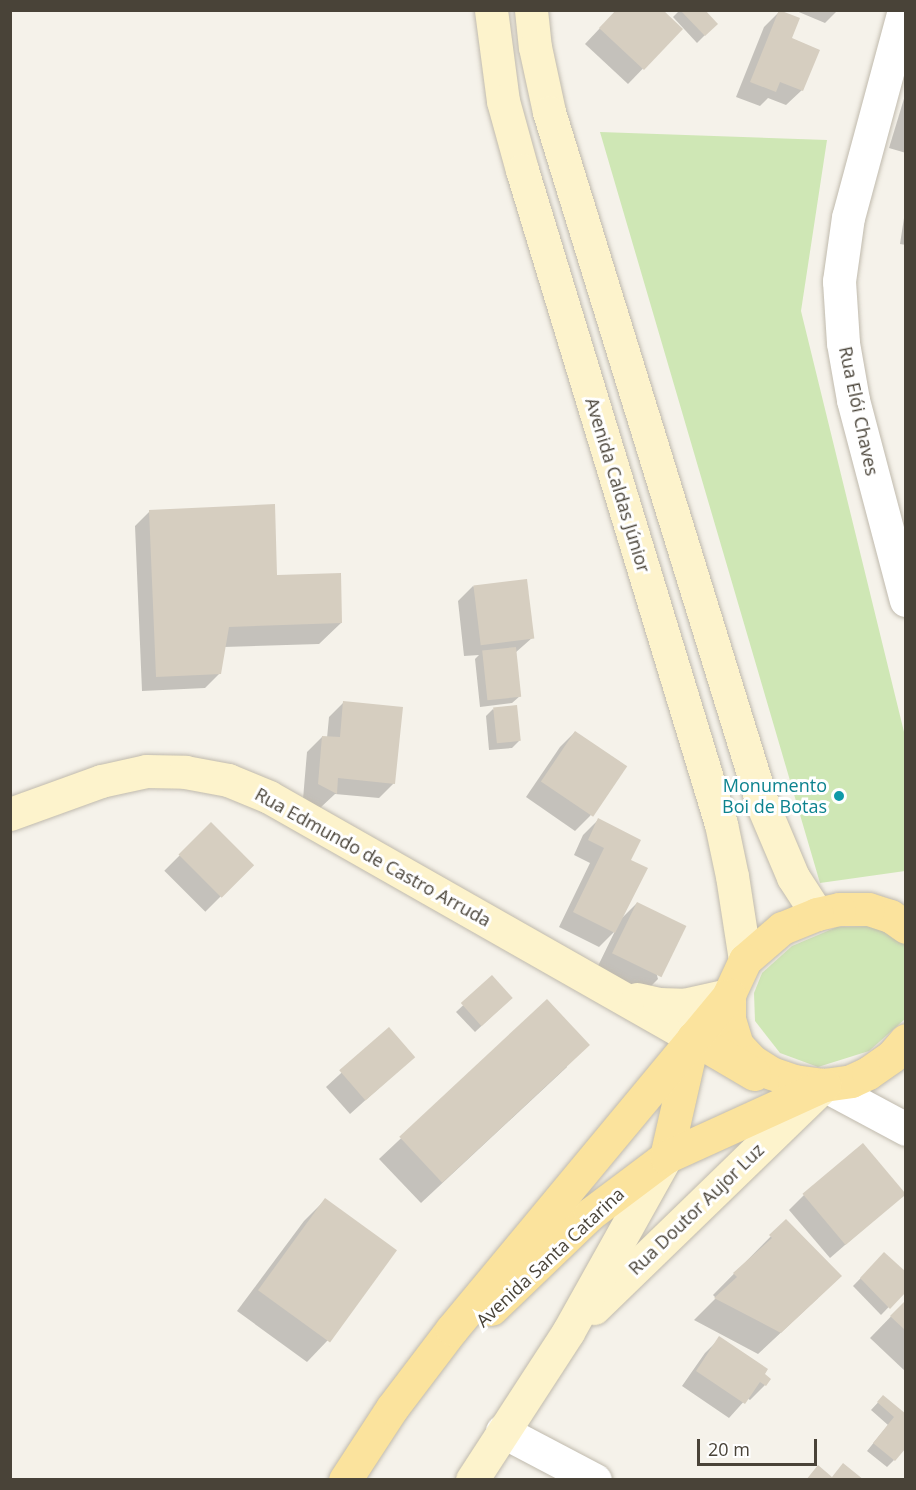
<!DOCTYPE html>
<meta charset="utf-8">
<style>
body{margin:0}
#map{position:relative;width:916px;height:1490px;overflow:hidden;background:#f5f2ea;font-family:"Open Sans",sans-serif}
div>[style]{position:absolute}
.green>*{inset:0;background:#cfe7b5}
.shadow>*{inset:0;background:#0003;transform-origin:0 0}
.building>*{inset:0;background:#d6cec0;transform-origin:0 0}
.roads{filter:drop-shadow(0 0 2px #c0baad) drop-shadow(0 0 2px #c0baad)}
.street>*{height:33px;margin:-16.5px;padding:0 16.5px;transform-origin:16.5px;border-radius:16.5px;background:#fff}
.secondary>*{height:33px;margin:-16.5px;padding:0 16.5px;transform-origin:16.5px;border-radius:16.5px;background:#fdf3cc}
.primary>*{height:33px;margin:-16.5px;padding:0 16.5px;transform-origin:16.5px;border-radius:16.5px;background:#fbe39d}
.dots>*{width:16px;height:16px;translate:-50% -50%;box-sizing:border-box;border:3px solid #fff;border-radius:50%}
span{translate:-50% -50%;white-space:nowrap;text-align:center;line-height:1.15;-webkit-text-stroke:6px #fff;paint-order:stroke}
.street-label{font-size:18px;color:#494338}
.culture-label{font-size:18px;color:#0d838f}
.right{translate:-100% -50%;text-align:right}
.frame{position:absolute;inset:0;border:12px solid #494338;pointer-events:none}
.scale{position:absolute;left:697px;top:1439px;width:120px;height:27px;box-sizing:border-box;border:3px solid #494338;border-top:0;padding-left:8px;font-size:18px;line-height:21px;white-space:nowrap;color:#494338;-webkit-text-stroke:4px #fff;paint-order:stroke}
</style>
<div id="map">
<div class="green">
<i style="clip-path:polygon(600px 132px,827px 140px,801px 311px,905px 736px,905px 871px,820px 883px)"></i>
<i style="clip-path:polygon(881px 926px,905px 943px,905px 1019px,869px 1051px,818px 1067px,780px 1053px,755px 1021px,754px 993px,762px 973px,792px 946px,837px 927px)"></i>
</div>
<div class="shadow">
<i style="clip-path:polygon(617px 10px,681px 29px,628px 84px,585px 44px)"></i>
<i style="clip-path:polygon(680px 10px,703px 10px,716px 24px,697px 43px,673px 17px)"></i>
<i style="clip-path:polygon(794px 10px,838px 10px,825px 23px)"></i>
<i style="clip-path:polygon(779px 12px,790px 39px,802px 90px,786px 105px,768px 98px,760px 106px,736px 97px,764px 27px)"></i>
<i style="clip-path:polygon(906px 92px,906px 153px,889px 148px)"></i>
<i style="clip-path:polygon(906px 205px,906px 245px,900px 244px)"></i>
<i style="clip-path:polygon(150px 511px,276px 576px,341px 623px,319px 644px,224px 647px,220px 673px,205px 688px,142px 691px,135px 526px)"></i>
<i style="clip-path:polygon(473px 586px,532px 638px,515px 653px,520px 696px,512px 703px,480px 707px,475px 659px,479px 655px,464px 656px,458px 601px)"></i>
<i style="clip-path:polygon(344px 702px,394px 783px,379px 798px,335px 794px,320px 808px,303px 799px,307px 752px,322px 737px,327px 738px,329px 717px)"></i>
<i style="clip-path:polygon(493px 709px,519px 741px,512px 748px,489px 750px,486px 716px)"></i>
<i style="clip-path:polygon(575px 732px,625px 767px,590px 816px,575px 831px,526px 797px,560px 747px)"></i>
<i style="clip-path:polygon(598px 820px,629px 861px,621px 919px,637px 903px,658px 979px,643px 994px,597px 968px,615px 931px,599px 947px,559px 927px,590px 863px,574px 855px,583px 835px)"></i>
<i style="left:211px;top:824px;width:58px;height:66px;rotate:45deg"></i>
<i style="clip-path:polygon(492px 978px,504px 1005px,475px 1032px,456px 1012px)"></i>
<i style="clip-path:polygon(547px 1001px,567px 1067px,421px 1203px,379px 1159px)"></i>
<i style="clip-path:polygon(389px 1029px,398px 1071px,350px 1114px,326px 1087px)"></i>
<i style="clip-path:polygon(904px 1194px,830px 1258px,789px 1210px,804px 1195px)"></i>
<i style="clip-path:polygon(325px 1200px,328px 1340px,307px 1362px,237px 1311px,304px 1221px)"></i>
<i style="clip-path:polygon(786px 1221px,818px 1298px,758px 1354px,694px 1320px,716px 1298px,713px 1295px)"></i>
<i style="clip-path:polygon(884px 1254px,906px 1289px,881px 1315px,853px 1286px)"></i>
<i style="clip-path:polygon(906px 1301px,906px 1372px,870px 1338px)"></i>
<i style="clip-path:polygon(720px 1338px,763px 1374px,765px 1385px,750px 1400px,747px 1398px,729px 1418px,682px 1386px,705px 1353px)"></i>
<i style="clip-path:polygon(883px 1397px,906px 1416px,894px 1460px,887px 1467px,867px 1451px,888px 1425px,871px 1410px)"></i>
</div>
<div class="building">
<i style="clip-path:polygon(616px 10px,663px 10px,683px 29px,644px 70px,599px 28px)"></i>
<i style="clip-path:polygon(680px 10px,705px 10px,718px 24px,705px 36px)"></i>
<i style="clip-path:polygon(779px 10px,800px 18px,792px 38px,820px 50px,803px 91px,780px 82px,776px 92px,750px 82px)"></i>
<i style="clip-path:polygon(275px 504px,277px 575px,341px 573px,342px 623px,229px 627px,221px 674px,156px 677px,149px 510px)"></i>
<i style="left:527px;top:579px;width:60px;height:54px;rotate:83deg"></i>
<i style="left:516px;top:647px;width:50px;height:34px;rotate:84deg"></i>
<i style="clip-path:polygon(343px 701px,403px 707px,395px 784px,338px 778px,337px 794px,318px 784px,322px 736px,340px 737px)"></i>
<i style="left:517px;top:705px;width:36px;height:24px;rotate:84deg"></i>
<i style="left:575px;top:731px;width:63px;height:61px;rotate:34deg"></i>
<i style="clip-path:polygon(598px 818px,641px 840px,631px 860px,648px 868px,615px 933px,573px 912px,604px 848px,588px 840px)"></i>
<i style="left:211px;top:822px;width:61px;height:46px;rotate:45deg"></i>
<i style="left:637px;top:902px;width:55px;height:57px;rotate:26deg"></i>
<i style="left:492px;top:975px;width:31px;height:42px;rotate:48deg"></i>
<i style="left:547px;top:999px;width:63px;height:202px;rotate:47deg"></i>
<i style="left:389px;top:1027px;width:40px;height:66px;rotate:49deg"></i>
<i style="left:863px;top:1143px;width:67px;height:79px;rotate:50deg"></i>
<i style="left:325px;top:1198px;width:89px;height:114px;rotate:36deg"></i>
<i style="clip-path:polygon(786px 1219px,842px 1276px,781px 1333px,714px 1298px,737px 1277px,733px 1273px,772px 1238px,769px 1235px)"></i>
<i style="clip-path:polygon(884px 1252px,906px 1272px,906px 1292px,890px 1309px,860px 1278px)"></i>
<i style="clip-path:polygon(906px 1300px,906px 1331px,890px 1316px)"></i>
<i style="clip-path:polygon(719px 1336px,768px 1369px,765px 1374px,771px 1379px,766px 1386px,760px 1382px,745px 1404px,696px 1371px)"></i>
<i style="clip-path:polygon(883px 1395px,906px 1414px,906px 1448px,895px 1461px,873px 1443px,894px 1417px,877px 1402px)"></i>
<i style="clip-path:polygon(843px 1463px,864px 1480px,806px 1480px,818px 1465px,832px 1477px)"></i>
</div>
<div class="roads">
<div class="street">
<i style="left:904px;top:10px;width:214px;rotate:105.1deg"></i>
<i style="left:848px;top:217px;width:65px;rotate:98deg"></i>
<i style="left:839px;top:281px;width:62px;rotate:86.3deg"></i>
<i style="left:843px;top:343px;width:58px;rotate:80deg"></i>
<i style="left:853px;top:400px;width:207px;rotate:75.2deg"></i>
<i style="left:824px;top:1085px;width:93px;rotate:28.2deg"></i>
<i style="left:502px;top:1431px;width:105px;rotate:27.8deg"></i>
</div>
<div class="secondary">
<i style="left:491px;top:10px;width:92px;rotate:82.5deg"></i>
<i style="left:503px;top:101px;width:72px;rotate:74.6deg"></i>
<i style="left:522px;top:170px;width:684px;rotate:73.08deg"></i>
<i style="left:721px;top:824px;width:53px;rotate:78.1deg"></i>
<i style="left:732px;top:876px;width:85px;rotate:81.2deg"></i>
<i style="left:531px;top:10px;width:37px;rotate:84deg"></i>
<i style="left:535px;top:47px;width:66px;rotate:77.8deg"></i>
<i style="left:549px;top:112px;width:726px;rotate:72.86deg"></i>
<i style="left:763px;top:806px;width:77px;rotate:67.1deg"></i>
<i style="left:793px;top:877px;width:44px;rotate:57deg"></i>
<i style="left:10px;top:814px;width:97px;rotate:-19.9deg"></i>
<i style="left:101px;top:781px;width:46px;rotate:-12.5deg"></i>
<i style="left:146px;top:771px;width:39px;rotate:1deg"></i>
<i style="left:185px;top:772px;width:44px;rotate:10.5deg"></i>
<i style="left:228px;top:780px;width:44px;rotate:22.5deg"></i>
<i style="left:269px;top:797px;width:488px;rotate:29.6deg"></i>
<i style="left:637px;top:999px;width:23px;rotate:13deg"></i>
<i style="left:659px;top:1004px;width:24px;rotate:2deg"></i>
<i style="left:683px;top:1005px;width:47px;rotate:-12.3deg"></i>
<i style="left:594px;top:1308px;width:318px;rotate:-44.1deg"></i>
<i style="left:472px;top:1480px;width:176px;rotate:-57deg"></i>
<i style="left:568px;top:1332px;width:201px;rotate:-60.8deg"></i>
</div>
<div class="primary">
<i style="left:906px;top:927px;width:19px;rotate:-145deg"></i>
<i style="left:890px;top:916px;width:23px;rotate:-162deg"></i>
<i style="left:868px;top:909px;width:29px;rotate:180deg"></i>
<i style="left:839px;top:909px;width:23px;rotate:167deg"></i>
<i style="left:817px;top:914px;width:38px;rotate:158deg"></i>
<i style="left:782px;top:928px;width:49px;rotate:139.1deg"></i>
<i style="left:745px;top:960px;width:38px;rotate:115deg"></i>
<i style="left:729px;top:995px;width:24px;rotate:90deg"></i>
<i style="left:729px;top:1019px;width:27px;rotate:73deg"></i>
<i style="left:737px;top:1045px;width:22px;rotate:47deg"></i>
<i style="left:752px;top:1061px;width:22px;rotate:32deg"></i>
<i style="left:771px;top:1073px;width:24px;rotate:19deg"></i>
<i style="left:794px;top:1081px;width:30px;rotate:8deg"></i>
<i style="left:824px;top:1085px;width:27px;rotate:-8deg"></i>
<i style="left:851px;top:1081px;width:19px;rotate:-25deg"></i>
<i style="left:868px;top:1073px;width:29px;rotate:-35deg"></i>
<i style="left:892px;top:1056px;width:21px;rotate:-49deg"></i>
<i style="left:666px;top:1157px;width:122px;rotate:-77.2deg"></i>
<i style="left:693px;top:1038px;width:71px;rotate:30.5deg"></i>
<i style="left:491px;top:1309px;width:137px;rotate:-43.8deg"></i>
<i style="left:590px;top:1214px;width:95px;rotate:-36.9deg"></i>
<i style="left:666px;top:1157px;width:174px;rotate:-24.5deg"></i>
<i style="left:345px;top:1480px;width:86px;rotate:-56.9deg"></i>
<i style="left:392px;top:1408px;width:99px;rotate:-52.8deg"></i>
<i style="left:452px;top:1329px;width:434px;rotate:-50.3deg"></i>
</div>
</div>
<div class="dots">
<i style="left:839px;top:796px;background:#0f9aa8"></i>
</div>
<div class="street-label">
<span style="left:859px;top:411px;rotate:78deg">Rua Elói Chaves</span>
<span style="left:618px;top:485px;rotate:73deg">Avenida Caldas Júnior</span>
<span style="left:373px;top:857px;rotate:29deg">Rua Edmundo de Castro Arruda</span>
<span style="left:696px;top:1209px;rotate:-44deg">Rua Doutor Aujor Luz</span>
<span style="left:550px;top:1257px;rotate:-43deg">Avenida Santa Catarina</span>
</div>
<div class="culture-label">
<span class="right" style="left:827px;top:796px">Monumento<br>Boi de Botas</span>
</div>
<div class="frame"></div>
<div class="scale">20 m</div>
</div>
